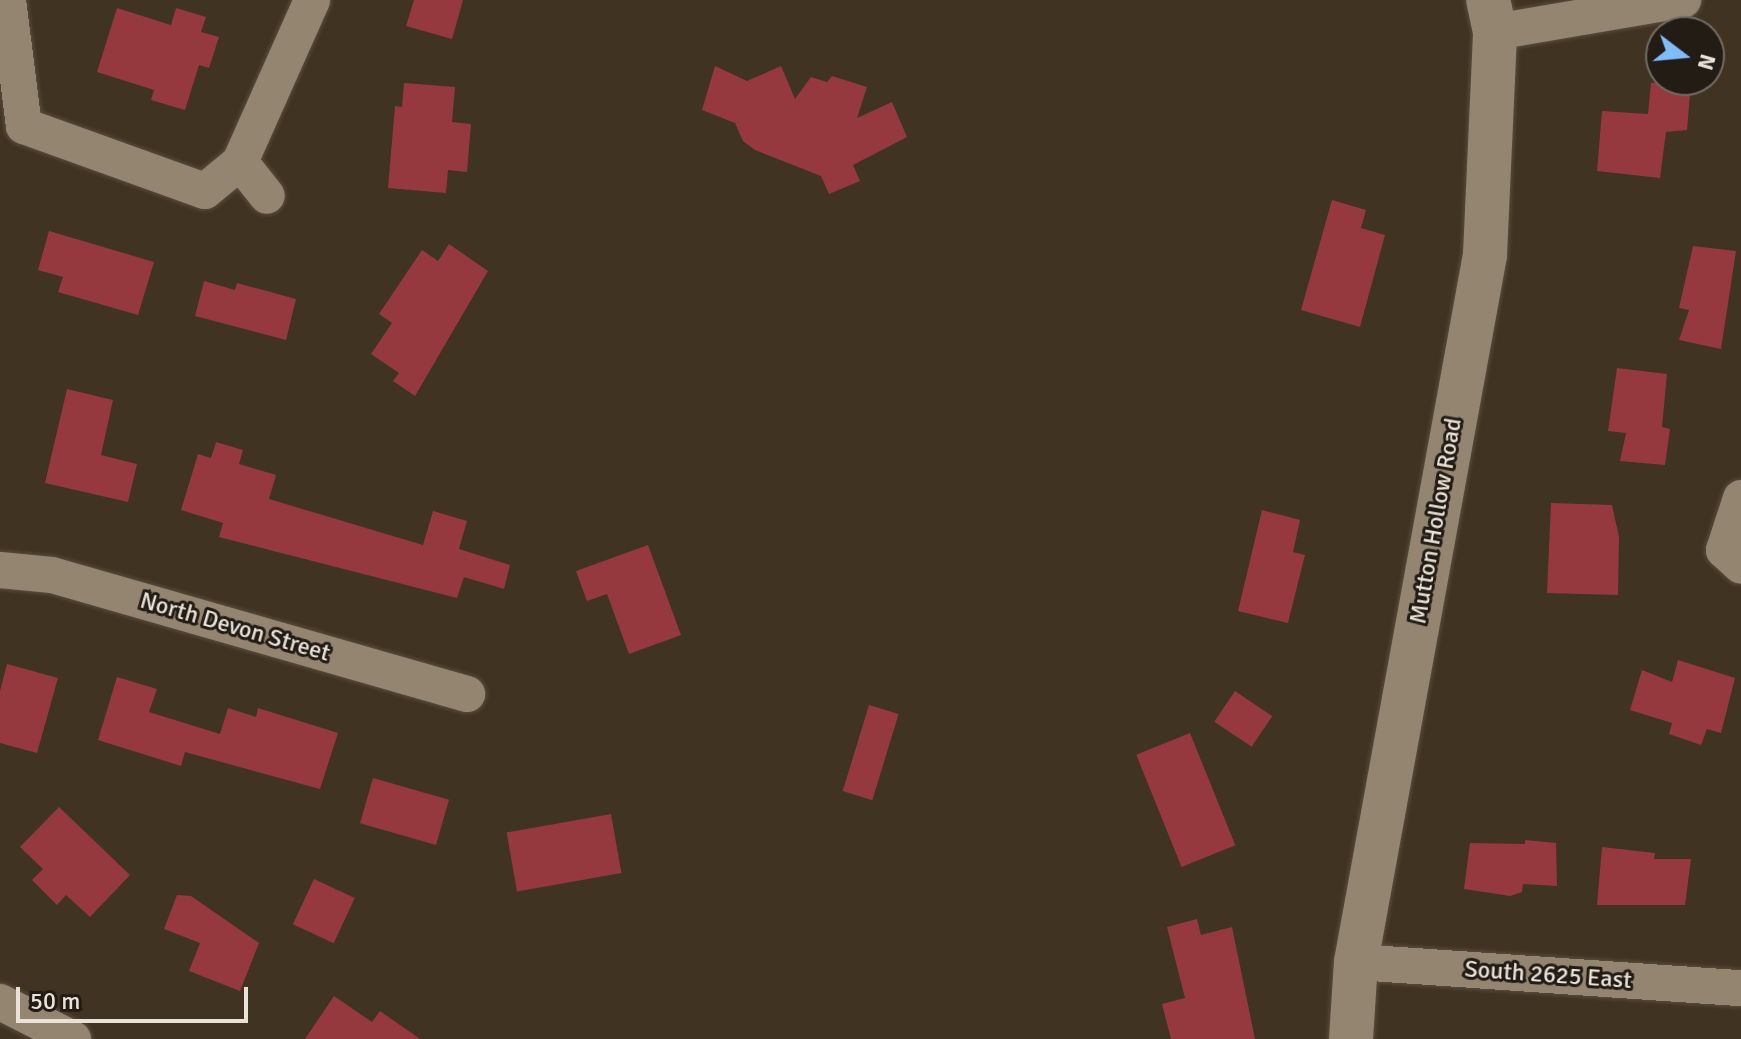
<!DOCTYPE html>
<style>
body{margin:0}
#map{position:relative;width:1741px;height:1039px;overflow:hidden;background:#403321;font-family:Signika,sans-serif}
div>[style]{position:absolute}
.building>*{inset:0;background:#95393e;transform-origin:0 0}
.roads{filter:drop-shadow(0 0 2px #594e3f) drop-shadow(0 0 2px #594e3f)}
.minor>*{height:36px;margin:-18px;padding:0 18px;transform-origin:18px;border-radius:18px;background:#948571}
.tertiary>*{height:44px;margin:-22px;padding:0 22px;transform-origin:22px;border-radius:22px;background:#948571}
span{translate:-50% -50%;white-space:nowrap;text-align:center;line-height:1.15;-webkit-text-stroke:6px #221c14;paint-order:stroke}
.street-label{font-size:24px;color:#eae2d8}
.north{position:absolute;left:1645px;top:16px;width:80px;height:80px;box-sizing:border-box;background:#221c14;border:2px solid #726b62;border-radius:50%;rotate:106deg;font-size:22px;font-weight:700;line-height:32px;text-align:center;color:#eae2d8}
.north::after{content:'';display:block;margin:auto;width:28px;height:36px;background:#7ebdf9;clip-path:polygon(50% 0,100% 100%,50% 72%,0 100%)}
.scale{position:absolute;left:16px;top:987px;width:232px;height:36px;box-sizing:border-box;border:4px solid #eae2d8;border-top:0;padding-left:10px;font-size:24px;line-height:28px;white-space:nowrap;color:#eae2d8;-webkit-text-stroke:6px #221c14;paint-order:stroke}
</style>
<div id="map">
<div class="building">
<i style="clip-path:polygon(414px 0,463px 0,452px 39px,406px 26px)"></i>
<i style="clip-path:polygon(117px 8px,171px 25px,176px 8px,206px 17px,201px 32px,219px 37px,209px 68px,199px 65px,185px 110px,151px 100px,154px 90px,97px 72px)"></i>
<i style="clip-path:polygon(715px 66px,747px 81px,781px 66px,795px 99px,811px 77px,827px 82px,832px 76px,867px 87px,857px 118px,892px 102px,907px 137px,853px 165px,860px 181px,829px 194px,821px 176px,755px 150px,743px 141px,735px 123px,702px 110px)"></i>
<i style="clip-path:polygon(404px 83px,455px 87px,452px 122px,471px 124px,467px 172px,448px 170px,446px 193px,388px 188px,395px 106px,402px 107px)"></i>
<i style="clip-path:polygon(1651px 83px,1691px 83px,1687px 130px,1666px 132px,1660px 178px,1597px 171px,1602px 111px,1648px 114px)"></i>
<i style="clip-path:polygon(1332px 200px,1366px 210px,1361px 228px,1385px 235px,1360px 327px,1301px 310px)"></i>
<i style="clip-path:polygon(49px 231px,154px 262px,138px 315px,58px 292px,63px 277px,38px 270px)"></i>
<i style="clip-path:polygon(449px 244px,488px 271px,415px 396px,393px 381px,399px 373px,371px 354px,392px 323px,379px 314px,422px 250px,438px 261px)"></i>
<i style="clip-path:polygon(1693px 246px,1736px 251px,1721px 349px,1679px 340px,1689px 310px,1679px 308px)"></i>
<i style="clip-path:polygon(204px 281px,235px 290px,237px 283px,296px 299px,286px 340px,195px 316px)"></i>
<i style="clip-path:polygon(1617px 368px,1667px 374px,1662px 427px,1670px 429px,1665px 465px,1620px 461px,1626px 433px,1608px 431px)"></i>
<i style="clip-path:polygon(67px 389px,113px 400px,101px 455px,137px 464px,128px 502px,45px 483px)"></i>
<i style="clip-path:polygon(216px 442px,243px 450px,239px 464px,276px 475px,269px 499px,423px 545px,433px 511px,467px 521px,459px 549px,510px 565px,504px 589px,464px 577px,457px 598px,219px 537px,223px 523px,181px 510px,198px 454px,211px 458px)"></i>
<i style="clip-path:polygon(1551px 503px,1612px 505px,1619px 537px,1618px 595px,1547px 593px)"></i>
<i style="clip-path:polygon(1262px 510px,1300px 520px,1293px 552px,1305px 555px,1288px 623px,1238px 611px)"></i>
<i style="clip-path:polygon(648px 545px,681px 635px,629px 654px,607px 594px,587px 601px,576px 571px)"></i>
<i style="clip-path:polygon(1678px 660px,1735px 678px,1721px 733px,1707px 729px,1701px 745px,1669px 734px,1672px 723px,1630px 710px,1642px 670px,1672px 682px)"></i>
<i style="clip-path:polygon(7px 664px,58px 678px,37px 753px,0 743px,0 691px)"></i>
<i style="clip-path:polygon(117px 677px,157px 689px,149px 712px,220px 734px,228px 708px,256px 717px,258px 708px,338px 733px,320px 789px,185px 752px,181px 766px,98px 740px)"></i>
<i style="left:1235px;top:691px;width:45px;height:37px;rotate:34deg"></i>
<i style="left:869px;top:705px;width:31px;height:90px;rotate:17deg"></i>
<i style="left:1190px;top:733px;width:121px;height:58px;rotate:68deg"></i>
<i style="left:373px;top:778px;width:79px;height:47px;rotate:16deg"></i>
<i style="clip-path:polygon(59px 807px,130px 875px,90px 917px,66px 895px,57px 905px,32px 880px,43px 869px,20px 847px)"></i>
<i style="left:611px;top:814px;width:60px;height:106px;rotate:80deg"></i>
<i style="clip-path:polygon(1525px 840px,1556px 843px,1557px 886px,1523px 884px,1522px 892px,1510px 896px,1464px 889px,1470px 843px,1525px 844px)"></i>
<i style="clip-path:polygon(1602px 847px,1655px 853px,1654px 859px,1691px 859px,1685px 905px,1597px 905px)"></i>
<i style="left:314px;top:879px;width:45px;height:50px;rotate:25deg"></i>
<i style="clip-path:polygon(177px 895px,191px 896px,259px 943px,240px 991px,189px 971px,200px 943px,164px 929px)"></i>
<i style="clip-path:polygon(1197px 919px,1201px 935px,1232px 927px,1255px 1039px,1171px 1039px,1162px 1004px,1185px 998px,1167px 927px)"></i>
<i style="clip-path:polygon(334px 996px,372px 1022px,380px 1011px,420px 1039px,305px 1039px)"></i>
</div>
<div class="roads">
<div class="minor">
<i style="left:8px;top:0;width:127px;rotate:82.8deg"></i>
<i style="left:24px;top:126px;width:192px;rotate:19.8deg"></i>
<i style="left:205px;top:191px;width:45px;rotate:-39.6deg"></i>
<i style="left:240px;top:162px;width:43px;rotate:51.5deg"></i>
<i style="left:1495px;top:32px;width:191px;rotate:-9.7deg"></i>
<i style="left:240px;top:162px;width:177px;rotate:-66deg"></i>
<i style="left:1741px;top:498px;width:55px;rotate:108.1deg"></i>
<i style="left:1724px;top:550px;width:23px;rotate:43deg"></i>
<i style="left:0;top:570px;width:52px;rotate:5.5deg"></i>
<i style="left:52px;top:575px;width:432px;rotate:16deg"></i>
<i style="left:1356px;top:962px;width:386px;rotate:3.9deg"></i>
<i style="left:0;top:1002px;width:82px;rotate:26.9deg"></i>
</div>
<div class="tertiary">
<i style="left:1351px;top:1039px;width:77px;rotate:-86.3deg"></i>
<i style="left:1356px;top:962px;width:719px;rotate:-79.66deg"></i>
<i style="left:1485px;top:255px;width:223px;rotate:-87.4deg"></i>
<i style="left:1495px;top:32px;width:33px;rotate:-102deg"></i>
</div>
</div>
<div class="street-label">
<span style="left:1436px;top:521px;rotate:-80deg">Mutton Hollow Road</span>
<span style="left:235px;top:627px;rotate:16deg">North Devon Street</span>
<span style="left:1548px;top:975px;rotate:4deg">South 2625 East</span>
</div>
<div class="north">N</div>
<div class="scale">50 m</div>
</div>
